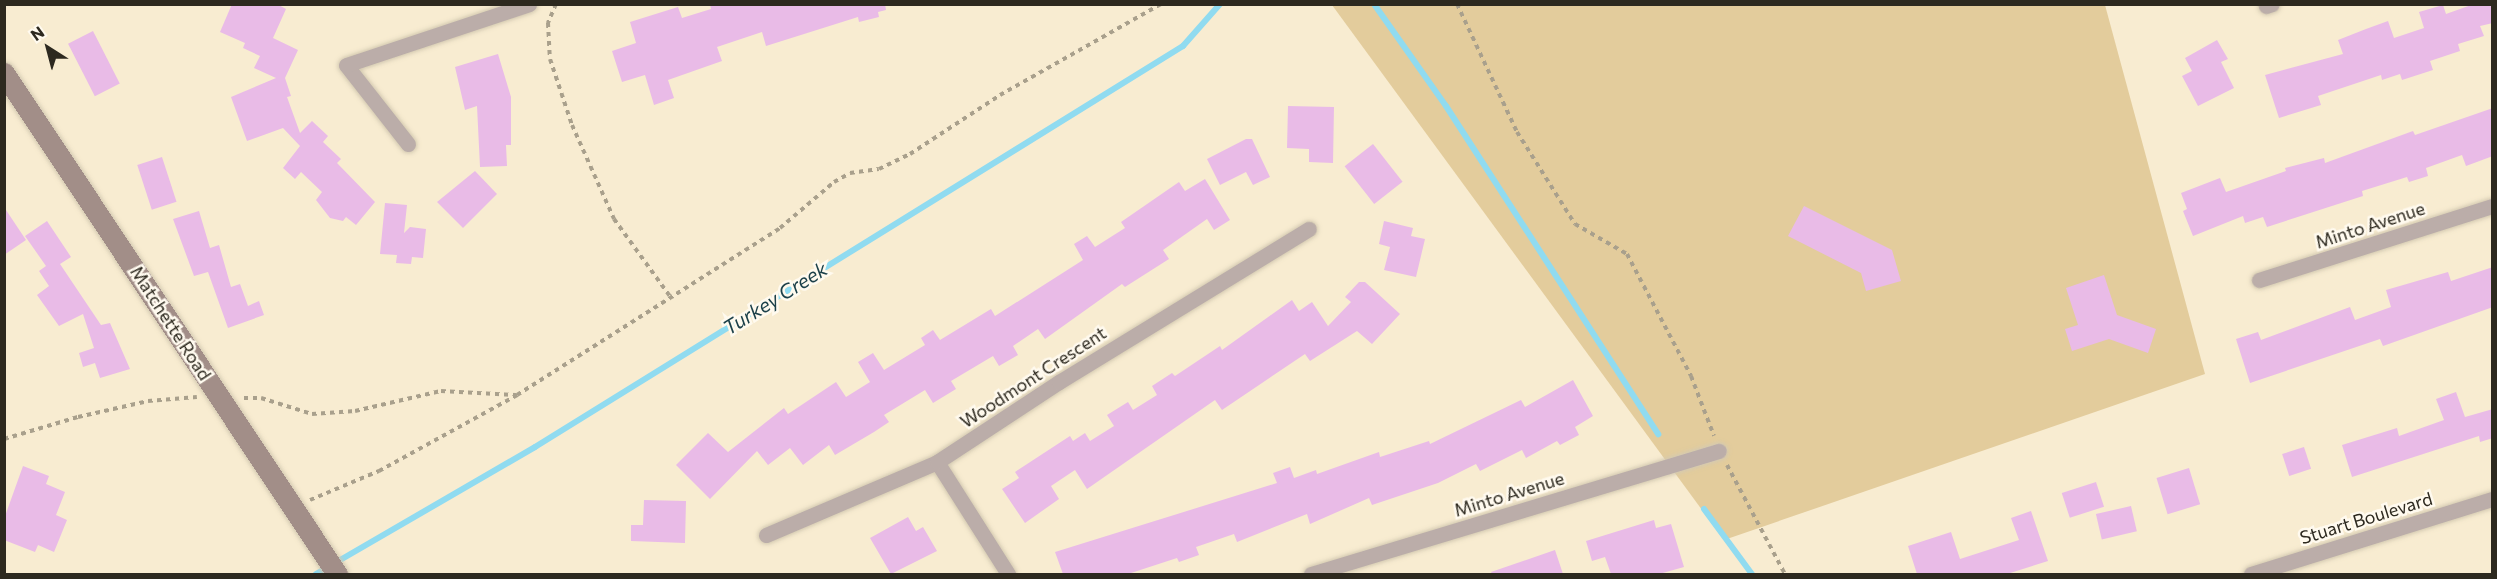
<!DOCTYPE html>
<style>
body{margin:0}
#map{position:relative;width:2497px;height:579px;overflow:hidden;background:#f8ecd1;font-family:Commissioner,sans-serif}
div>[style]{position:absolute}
.green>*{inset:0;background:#e3cc9c}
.stream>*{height:6px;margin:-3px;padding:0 3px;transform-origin:3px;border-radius:3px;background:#90dbf0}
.building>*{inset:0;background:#e9bbe7;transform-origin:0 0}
.path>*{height:4px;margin-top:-2px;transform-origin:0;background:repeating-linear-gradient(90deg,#a9a08c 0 4.5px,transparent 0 9px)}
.roads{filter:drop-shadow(0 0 2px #d3c9b1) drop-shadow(0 0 2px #d3c9b1)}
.street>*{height:15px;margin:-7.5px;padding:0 7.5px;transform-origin:7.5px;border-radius:7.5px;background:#bbada9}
.secondary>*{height:21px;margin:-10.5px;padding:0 10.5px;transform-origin:10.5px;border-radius:10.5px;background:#a28e88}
span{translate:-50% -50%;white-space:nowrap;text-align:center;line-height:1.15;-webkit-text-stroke:5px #fffaef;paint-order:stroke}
.street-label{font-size:18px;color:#2d291f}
.water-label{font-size:20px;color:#1c4049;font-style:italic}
.frame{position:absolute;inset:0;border:6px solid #2d291f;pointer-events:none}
.north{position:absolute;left:18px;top:18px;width:60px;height:60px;-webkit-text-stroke:4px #fffaef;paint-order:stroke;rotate:324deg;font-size:16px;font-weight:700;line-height:24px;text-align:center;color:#2d291f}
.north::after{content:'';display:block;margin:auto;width:21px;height:27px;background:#2d291f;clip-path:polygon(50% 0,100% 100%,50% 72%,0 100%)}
</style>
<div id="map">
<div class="green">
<i style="clip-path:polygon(1332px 5px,2105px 5px,2205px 374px,1724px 540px)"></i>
</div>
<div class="stream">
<i style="left:1374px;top:4px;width:125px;rotate:54.8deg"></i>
<i style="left:1446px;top:106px;width:391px;rotate:57.1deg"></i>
<i style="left:1704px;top:509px;width:81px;rotate:53.6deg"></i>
<i style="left:316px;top:574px;width:253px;rotate:-30.1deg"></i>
<i style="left:535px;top:447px;width:762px;rotate:-31.75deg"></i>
<i style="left:1183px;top:46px;width:56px;rotate:-48.6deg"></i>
</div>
<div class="building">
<i style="clip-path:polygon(232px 4px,277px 4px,286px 9px,273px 38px,298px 50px,285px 78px,291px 96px,287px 97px,300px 133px,312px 121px,328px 136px,323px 142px,341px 159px,337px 163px,375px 202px,356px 225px,346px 217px,343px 221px,330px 218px,316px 200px,322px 192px,301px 172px,295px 179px,283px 168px,300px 146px,283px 128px,247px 141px,231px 97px,276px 78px,254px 68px,260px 56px,243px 48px,245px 43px,220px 32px)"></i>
<i style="clip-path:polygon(710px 4px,885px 4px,886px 10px,878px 12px,879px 17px,859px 22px,858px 17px,766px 46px,762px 32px,717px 47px,722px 61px,668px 80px,674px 98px,654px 105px,645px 75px,622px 82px,612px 51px,636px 43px,630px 22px,678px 7px,682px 18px,711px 9px)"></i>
<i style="clip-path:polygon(2474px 4px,2493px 4px,2493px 23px,2480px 26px,2484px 36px,2458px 44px,2460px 51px,2430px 61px,2433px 70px,2402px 80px,2400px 74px,2382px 80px,2381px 75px,2318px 96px,2321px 105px,2279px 118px,2265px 75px,2343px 54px,2338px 40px,2366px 29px,2388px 21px,2394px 38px,2424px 28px,2419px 12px,2443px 5px,2446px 14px)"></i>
<i style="left:93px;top:31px;width:59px;height:28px;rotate:63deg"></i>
<i style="clip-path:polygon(2217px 40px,2228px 59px,2221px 62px,2234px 88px,2198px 106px,2182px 76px,2192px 71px,2185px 58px)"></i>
<i style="clip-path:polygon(498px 54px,511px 97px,511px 145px,506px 145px,507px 166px,480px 167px,477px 106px,465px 110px,455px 67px)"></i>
<i style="clip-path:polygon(1288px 106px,1334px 107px,1333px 163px,1309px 162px,1309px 149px,1287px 148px)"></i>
<i style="clip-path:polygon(2493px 108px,2493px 156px,2466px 166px,2462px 155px,2426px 168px,2428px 176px,2409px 182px,2407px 177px,2362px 191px,2363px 196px,2267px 227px,2263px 217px,2245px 223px,2243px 216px,2193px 236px,2183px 211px,2187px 209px,2181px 193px,2220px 178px,2226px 192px,2286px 171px,2285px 168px,2324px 158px,2325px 163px,2413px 131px,2415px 135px)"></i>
<i style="clip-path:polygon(1246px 139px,1252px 139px,1270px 177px,1253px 185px,1246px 172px,1220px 185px,1207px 159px)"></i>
<i style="left:1373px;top:144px;width:48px;height:36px;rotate:52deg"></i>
<i style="left:162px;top:157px;width:47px;height:26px;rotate:72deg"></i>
<i style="clip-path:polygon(475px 171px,497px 194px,463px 228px,437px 202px)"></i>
<i style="clip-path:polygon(1205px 179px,1230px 220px,1214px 230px,1207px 219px,1163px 250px,1169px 259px,1125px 287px,1122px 284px,1045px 339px,1038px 329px,1013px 346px,1018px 355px,999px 366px,993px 356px,951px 381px,956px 389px,933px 403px,925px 390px,884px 415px,889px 422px,874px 432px,835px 455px,829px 445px,803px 465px,790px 448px,768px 465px,757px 451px,710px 499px,676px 465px,708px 433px,728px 452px,784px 408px,788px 414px,836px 382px,846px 397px,870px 382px,858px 362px,873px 353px,884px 370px,925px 345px,921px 338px,933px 330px,940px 340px,991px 309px,995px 316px,1083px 260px,1074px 244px,1087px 236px,1095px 247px,1125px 228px,1121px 222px,1179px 182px,1185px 191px)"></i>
<i style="clip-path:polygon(385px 203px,407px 205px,404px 233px,410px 227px,426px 229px,423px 258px,412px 257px,411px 264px,396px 263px,397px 255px,380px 254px)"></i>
<i style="clip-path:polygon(1804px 206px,1892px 250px,1901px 281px,1866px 291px,1861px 273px,1788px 236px)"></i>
<i style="clip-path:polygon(4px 207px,26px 240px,4px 255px)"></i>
<i style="clip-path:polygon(199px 211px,210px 248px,219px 245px,231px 287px,240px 284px,248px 306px,259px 301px,264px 315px,228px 328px,208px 272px,194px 276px,173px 219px)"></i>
<i style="clip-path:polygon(47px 221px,71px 257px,60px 264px,101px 325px,110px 323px,130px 369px,100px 378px,95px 363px,83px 367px,79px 353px,94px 348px,83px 314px,59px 326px,37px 295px,49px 286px,39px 271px,46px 266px,25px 236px)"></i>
<i style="clip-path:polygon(1384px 221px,1413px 228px,1411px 236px,1425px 239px,1416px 277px,1384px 270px,1390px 247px,1379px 244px)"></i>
<i style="clip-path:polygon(2493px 267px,2493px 307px,2383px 346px,2380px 339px,2250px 383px,2236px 339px,2258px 332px,2261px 340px,2350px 307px,2355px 320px,2391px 307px,2386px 290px,2448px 272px,2451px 281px)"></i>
<i style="clip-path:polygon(2104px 275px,2117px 315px,2156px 329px,2148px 353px,2109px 339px,2072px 351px,2065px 329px,2078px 325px,2066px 288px)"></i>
<i style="clip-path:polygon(1359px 282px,1365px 282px,1400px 314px,1372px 344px,1357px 331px,1310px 361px,1305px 354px,1222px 410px,1215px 400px,1087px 489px,1075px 470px,1051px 486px,1059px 499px,1025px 523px,1002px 489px,1019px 478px,1015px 472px,1070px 436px,1073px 441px,1085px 433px,1090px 441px,1114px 426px,1107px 415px,1128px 402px,1133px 410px,1157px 395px,1152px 386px,1172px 373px,1175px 376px,1220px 346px,1222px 350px,1292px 300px,1299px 311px,1312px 302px,1328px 326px,1351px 302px,1345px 297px)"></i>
<i style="clip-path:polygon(1573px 380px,1593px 416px,1575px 427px,1579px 435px,1560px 445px,1557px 441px,1526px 458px,1522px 450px,1480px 471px,1476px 464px,1438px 483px,1372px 505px,1369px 498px,1310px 524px,1307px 514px,1237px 542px,1234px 534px,1196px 547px,1199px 555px,1179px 562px,1177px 558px,1128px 574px,1063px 574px,1055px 552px,1277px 483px,1273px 473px,1290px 467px,1294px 478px,1316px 470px,1317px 474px,1379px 452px,1380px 457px,1429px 441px,1430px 444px,1521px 400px,1525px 407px)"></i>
<i style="clip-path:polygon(2456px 392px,2465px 417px,2493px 409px,2493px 438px,2480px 442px,2479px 436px,2352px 477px,2342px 445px,2397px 428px,2399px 436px,2444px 420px,2436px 399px)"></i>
<i style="left:2304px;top:447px;width:23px;height:23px;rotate:72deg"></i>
<i style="clip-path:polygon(23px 466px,49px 476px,46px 484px,65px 492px,56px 515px,67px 520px,54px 552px,38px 545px,35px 552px,4px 540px,4px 519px)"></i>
<i style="left:2189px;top:468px;width:38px;height:34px;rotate:73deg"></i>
<i style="left:2096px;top:482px;width:26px;height:36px;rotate:72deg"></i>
<i style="clip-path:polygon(644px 500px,686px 501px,685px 543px,631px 541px,631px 525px,643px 525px)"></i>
<i style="left:2131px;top:506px;width:26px;height:36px;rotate:77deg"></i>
<i style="clip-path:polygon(2031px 511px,2048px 561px,2007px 574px,1917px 574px,1908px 546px,1951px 532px,1960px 559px,2019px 540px,2011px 518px)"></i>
<i style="clip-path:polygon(908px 517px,916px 531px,923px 527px,937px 551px,891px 574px,870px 538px)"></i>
<i style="clip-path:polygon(1654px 520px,1656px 528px,1671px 524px,1684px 567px,1659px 574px,1611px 574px,1605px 557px,1592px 561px,1586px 541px)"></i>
<i style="clip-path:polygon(1555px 550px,1563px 574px,1492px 574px,1491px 572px)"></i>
</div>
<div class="path">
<i style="left:556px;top:4px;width:21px;rotate:113deg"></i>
<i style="left:548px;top:23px;width:36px;rotate:87deg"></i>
<i style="left:550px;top:59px;width:70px;rotate:71.6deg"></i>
<i style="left:572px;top:125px;width:103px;rotate:65.9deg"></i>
<i style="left:614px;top:219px;width:99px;rotate:54.1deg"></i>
<i style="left:1457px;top:4px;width:141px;rotate:64.9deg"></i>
<i style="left:1517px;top:132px;width:109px;rotate:57.8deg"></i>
<i style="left:1575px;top:224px;width:60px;rotate:30deg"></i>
<i style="left:1627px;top:254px;width:138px;rotate:62.3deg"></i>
<i style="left:1691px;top:376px;width:64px;rotate:69deg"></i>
<i style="left:244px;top:398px;width:17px"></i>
<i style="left:261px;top:398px;width:53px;rotate:17.4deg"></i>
<i style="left:312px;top:414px;width:43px;rotate:-4deg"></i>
<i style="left:355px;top:411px;width:88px;rotate:-13.1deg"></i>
<i style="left:441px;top:391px;width:75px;rotate:3.1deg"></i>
<i style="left:4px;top:439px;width:77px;rotate:-16.6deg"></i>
<i style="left:78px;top:417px;width:72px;rotate:-12.9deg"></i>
<i style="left:148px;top:401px;width:49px;rotate:-4.7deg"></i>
<i style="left:1727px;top:465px;width:123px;rotate:62deg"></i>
<i style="left:310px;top:500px;width:75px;rotate:-22.8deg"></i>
<i style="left:379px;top:471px;width:158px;rotate:-28.8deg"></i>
<i style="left:517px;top:395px;width:312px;rotate:-32.4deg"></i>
<i style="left:780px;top:228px;width:71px;rotate:-40.4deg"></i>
<i style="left:834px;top:182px;width:18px;rotate:-29deg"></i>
<i style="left:850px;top:173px;width:29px;rotate:-8deg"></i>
<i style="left:879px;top:169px;width:34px;rotate:-26deg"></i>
<i style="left:910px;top:154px;width:108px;rotate:-33.2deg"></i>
<i style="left:1000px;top:95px;width:185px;rotate:-29.5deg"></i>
</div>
<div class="roads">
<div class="street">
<i style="left:2266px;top:6px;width:6px;rotate:-18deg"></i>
<i style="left:408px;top:144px;width:100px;rotate:-128.1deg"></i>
<i style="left:346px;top:65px;width:193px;rotate:-18.4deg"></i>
<i style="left:2259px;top:280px;width:244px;rotate:-17.6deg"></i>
<i style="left:937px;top:462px;width:133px;rotate:57.6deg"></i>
<i style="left:766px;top:535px;width:186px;rotate:-23.1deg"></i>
<i style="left:937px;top:462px;width:146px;rotate:-33.3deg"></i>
<i style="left:1059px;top:382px;width:293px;rotate:-31.5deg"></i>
<i style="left:1311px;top:574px;width:426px;rotate:-16.8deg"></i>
<i style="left:2251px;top:574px;width:252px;rotate:-17.3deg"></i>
</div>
<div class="secondary">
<i style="left:4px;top:73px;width:602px;rotate:56.39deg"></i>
</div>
</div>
<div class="street-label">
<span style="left:2370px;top:225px;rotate:-18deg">Minto Avenue</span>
<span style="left:171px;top:323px;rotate:57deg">Matchette Road</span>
<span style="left:1033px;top:377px;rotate:-33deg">Woodmont Crescent</span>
<span style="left:1509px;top:494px;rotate:-17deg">Minto Avenue</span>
<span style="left:2366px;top:518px;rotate:-17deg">Stuart Boulevard</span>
</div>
<div class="water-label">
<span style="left:775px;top:298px;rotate:-32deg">Turkey Creek</span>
</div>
<div class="frame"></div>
<div class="north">N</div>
</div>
